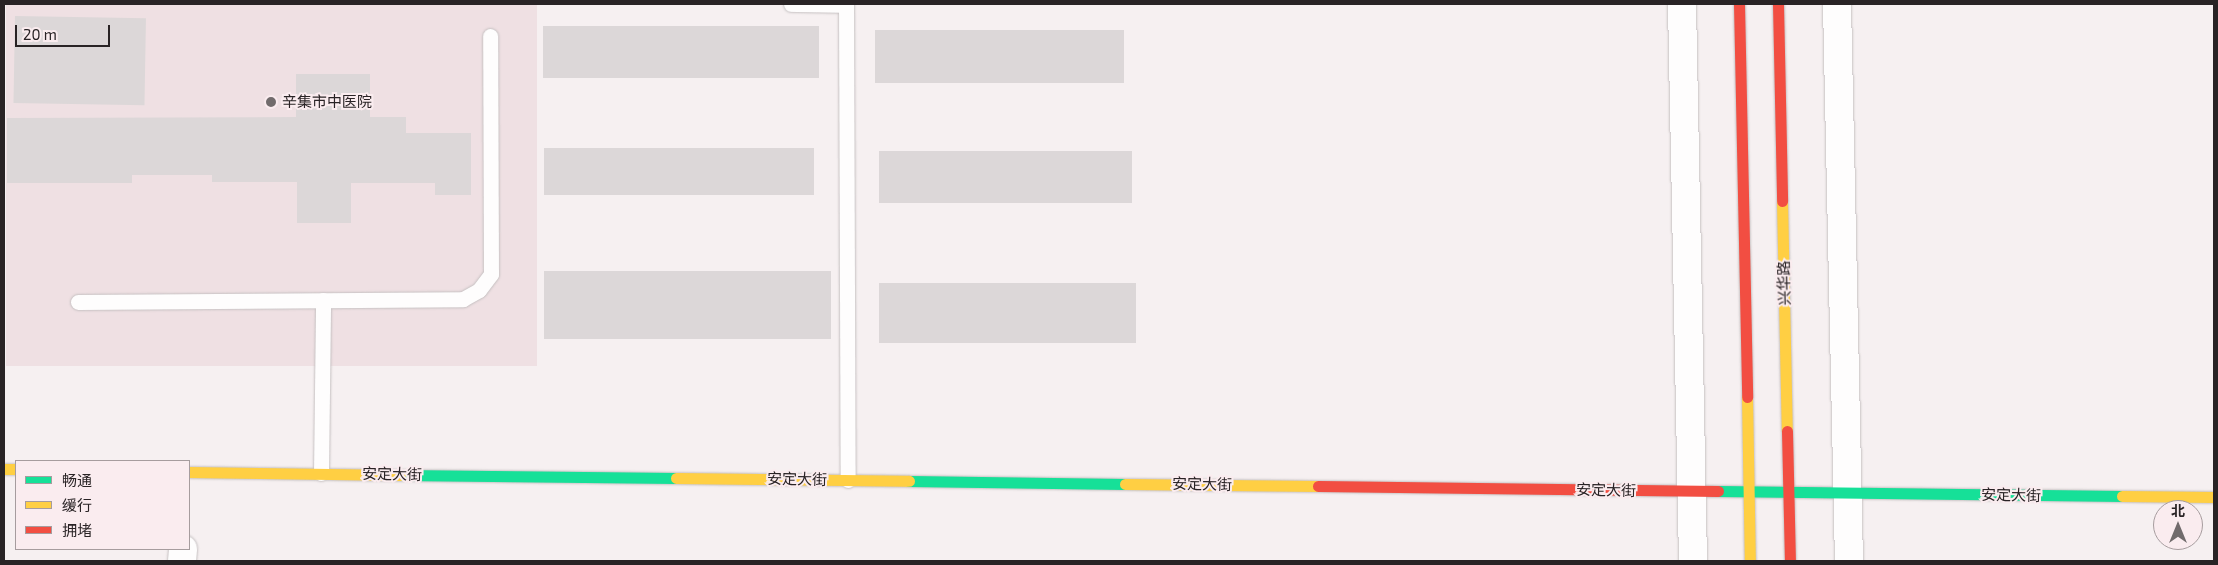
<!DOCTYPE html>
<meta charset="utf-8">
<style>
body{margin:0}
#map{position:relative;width:2218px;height:565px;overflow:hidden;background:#f6f0f1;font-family:"Exo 2","Noto Sans SC",sans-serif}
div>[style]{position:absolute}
.built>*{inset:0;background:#efe0e3;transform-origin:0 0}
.building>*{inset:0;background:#dcd7d8;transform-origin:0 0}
.roads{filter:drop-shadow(0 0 1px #c5c0c1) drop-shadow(0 0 1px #c5c0c1)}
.lane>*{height:15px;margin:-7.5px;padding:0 7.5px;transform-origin:7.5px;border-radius:7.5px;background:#fefdfd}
.street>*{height:28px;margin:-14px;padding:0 14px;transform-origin:14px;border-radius:14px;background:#fefdfd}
.fast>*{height:11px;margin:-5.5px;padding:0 5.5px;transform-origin:5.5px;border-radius:5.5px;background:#16e098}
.slow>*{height:11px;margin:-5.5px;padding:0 5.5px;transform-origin:5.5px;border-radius:5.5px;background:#ffcf43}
.jam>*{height:11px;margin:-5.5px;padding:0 5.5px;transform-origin:5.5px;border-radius:5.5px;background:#f24e42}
.dots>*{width:14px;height:14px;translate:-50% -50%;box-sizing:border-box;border:2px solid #faecef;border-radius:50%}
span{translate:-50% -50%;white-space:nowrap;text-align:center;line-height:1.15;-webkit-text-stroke:4px #faecef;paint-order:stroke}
.poi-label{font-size:15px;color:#292325}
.left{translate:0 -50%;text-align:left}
.street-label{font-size:15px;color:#292325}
.frame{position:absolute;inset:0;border:5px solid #292325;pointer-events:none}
.legend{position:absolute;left:15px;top:460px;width:175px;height:90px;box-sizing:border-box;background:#faecef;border:1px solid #a69c9e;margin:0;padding:6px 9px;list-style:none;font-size:15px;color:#292325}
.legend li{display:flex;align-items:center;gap:10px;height:25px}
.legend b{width:25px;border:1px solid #a69c9e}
.north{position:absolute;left:2153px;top:500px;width:50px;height:50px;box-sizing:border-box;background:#faecef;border:1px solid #a69c9e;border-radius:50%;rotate:0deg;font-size:14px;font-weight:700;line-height:20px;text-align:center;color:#292325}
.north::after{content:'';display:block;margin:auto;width:18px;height:22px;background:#716b6c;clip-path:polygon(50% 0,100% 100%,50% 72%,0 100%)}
.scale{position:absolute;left:15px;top:25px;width:95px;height:22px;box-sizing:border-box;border:2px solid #292325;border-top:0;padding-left:6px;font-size:15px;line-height:18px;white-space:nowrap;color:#292325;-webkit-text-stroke:4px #faecef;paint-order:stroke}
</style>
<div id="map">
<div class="built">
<i style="left:6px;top:4px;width:531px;height:362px"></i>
</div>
<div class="building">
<i style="left:15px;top:16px;width:131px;height:87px;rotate:1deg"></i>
<i style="left:543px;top:26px;width:276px;height:52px"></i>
<i style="left:875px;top:30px;width:249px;height:53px"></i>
<i style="clip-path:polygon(296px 74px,370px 74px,370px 117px,406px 117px,406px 133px,471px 133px,471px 195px,435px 195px,435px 183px,351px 183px,351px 223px,297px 223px,297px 182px,212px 182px,212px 175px,132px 175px,132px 183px,7px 183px,7px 118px,296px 117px)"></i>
<i style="left:544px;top:148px;width:270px;height:47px"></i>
<i style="left:879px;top:151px;width:253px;height:52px"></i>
<i style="left:544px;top:271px;width:287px;height:68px"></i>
<i style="left:879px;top:283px;width:257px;height:60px"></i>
</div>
<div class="roads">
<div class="lane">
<i style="left:791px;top:4px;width:55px;rotate:1deg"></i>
<i style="left:846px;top:4px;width:476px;rotate:89.8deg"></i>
<i style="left:78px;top:302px;width:385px;rotate:-0.4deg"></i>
<i style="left:463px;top:299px;width:18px;rotate:-29deg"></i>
<i style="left:479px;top:290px;width:20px;rotate:-53deg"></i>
<i style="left:491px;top:274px;width:238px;rotate:-90.2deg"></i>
<i style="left:321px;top:473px;width:173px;rotate:-89.3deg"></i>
</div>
<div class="street">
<i style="left:1682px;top:4px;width:557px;rotate:88.87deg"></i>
<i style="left:1837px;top:4px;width:557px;rotate:88.77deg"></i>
<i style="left:182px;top:561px;width:12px;rotate:-85deg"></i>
</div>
<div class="fast">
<i style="left:400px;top:475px;width:276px;rotate:0.6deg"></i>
<i style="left:909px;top:481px;width:216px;rotate:0.8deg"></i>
<i style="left:1718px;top:491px;width:404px;rotate:0.7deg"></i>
</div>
<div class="slow">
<i style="left:1782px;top:201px;width:230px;rotate:88.8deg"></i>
<i style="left:1747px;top:397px;width:164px;rotate:89deg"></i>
<i style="left:4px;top:469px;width:12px"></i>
<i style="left:189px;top:472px;width:211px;rotate:0.8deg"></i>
<i style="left:676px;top:478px;width:233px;rotate:0.7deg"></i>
<i style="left:1125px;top:484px;width:193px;rotate:0.6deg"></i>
<i style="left:2122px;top:496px;width:92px;rotate:0.6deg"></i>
</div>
<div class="jam">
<i style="left:1739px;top:4px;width:393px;rotate:88.8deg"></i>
<i style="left:1778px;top:4px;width:197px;rotate:88.8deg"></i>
<i style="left:1787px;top:431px;width:130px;rotate:88.7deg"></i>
<i style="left:1318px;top:486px;width:400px;rotate:0.7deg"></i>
</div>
</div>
<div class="dots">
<i style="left:271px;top:102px;background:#716b6c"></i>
</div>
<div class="poi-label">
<span class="left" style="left:282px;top:102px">辛集市中医院</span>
</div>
<div class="street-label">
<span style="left:1784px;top:283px;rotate:-91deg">兴华路</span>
<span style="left:392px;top:474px;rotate:1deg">安定大街</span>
<span style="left:797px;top:479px;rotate:1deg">安定大街</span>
<span style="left:1202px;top:484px;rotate:1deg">安定大街</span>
<span style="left:1606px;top:490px;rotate:1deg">安定大街</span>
<span style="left:2011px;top:495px;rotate:1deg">安定大街</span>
</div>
<div class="frame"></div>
<ul class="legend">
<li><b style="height:6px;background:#16e098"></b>畅通</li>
<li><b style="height:6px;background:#ffcf43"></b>缓行</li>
<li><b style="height:6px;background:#f24e42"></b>拥堵</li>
</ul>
<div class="north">北</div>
<div class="scale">20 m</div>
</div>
